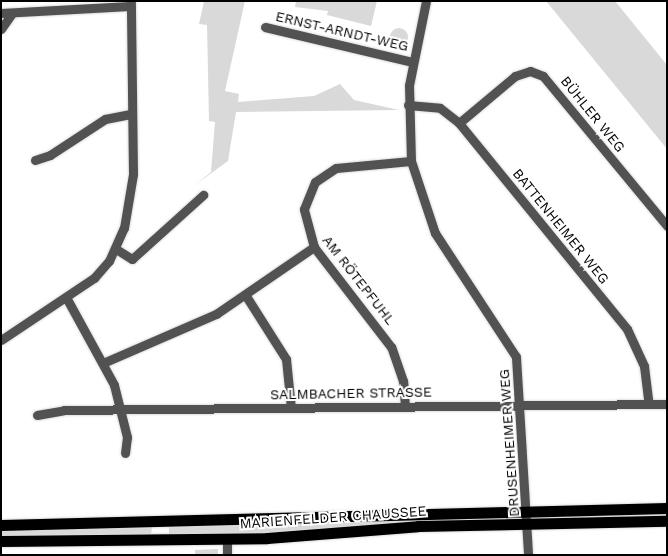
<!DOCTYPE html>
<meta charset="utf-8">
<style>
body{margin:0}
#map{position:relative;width:668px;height:556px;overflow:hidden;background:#fff;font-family:"Work Sans",sans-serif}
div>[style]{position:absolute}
.green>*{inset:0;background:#d9d9d9}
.round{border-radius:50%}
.roads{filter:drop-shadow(0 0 1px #dbdbdb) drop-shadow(0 0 1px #dbdbdb)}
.minor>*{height:9px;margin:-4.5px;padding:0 4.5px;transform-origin:4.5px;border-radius:4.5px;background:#525252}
.major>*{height:11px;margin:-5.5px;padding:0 5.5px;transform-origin:5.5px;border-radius:5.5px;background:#000}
span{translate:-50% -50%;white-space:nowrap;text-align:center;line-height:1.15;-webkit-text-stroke:4px #fff;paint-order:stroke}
.street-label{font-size:14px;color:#000}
.frame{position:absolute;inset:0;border:2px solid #000;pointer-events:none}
</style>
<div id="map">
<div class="green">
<i style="clip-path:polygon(204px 1px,245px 1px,225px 91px,239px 94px,238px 102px,314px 96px,340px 84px,354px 100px,399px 110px,236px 112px,228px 161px,195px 185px,211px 172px,215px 122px,209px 121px,207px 25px,199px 24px)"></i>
<i style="clip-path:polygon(296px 1px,377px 1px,371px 26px,327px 15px,328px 11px,295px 7px)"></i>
<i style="clip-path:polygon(546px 1px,615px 1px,667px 65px,667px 149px)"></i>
<i class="round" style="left:390px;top:28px;width:18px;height:18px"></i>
<i style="clip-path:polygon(667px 511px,667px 517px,552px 517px,553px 516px)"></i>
<i style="clip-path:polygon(485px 516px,485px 520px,265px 533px,169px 535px,169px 523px)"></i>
<i style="clip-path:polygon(152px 527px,151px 534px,1px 536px,1px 530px)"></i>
<i style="clip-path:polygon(218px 549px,218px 555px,195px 555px,195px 550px)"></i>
</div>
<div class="roads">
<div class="minor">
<i style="left:426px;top:1px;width:86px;rotate:101.4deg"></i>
<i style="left:409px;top:85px;width:76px;rotate:88.5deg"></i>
<i style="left:411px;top:161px;width:76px;rotate:71.6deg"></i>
<i style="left:435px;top:233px;width:148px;rotate:56.8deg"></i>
<i style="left:516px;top:357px;width:198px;rotate:86.5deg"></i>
<i style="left:1px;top:13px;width:129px;rotate:-3.1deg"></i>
<i style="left:265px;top:27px;width:151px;rotate:13.4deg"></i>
<i style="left:1px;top:29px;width:19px;rotate:-55deg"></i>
<i style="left:408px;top:105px;width:32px;rotate:5deg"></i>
<i style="left:440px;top:108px;width:24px;rotate:38deg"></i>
<i style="left:459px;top:123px;width:266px;rotate:50.8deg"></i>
<i style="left:627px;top:329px;width:41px;rotate:65.3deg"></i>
<i style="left:644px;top:366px;width:38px;rotate:83deg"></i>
<i style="left:459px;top:123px;width:73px;rotate:-40deg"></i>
<i style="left:515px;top:76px;width:16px;rotate:-18deg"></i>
<i style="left:530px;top:71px;width:14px;rotate:21deg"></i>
<i style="left:543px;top:76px;width:195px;rotate:50.4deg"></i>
<i style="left:35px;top:160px;width:16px;rotate:-18deg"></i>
<i style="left:50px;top:155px;width:66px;rotate:-33.2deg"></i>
<i style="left:105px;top:119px;width:26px;rotate:-11deg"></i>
<i style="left:116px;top:249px;width:19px;rotate:32deg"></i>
<i style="left:132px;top:259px;width:96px;rotate:-42deg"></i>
<i style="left:246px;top:296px;width:75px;rotate:57.6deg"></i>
<i style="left:286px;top:359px;width:49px;rotate:84.2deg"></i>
<i style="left:67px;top:299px;width:98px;rotate:61.3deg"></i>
<i style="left:114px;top:385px;width:54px;rotate:76deg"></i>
<i style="left:127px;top:437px;width:16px;rotate:97deg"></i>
<i style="left:1px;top:340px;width:112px;rotate:-33.7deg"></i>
<i style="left:94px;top:278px;width:23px;rotate:-49deg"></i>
<i style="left:109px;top:261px;width:36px;rotate:-66deg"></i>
<i style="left:124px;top:228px;width:55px;rotate:-80.5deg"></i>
<i style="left:133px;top:174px;width:173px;rotate:-90.7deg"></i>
<i style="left:105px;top:362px;width:121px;rotate:-23.4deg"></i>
<i style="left:216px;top:314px;width:119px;rotate:-34.4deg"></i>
<i style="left:405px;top:407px;width:26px;rotate:-94deg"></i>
<i style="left:403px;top:381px;width:36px;rotate:-109deg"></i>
<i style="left:391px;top:347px;width:126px;rotate:-127.6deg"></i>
<i style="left:314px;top:247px;width:39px;rotate:-105deg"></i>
<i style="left:304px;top:209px;width:29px;rotate:-68deg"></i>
<i style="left:315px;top:182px;width:25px;rotate:-34deg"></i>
<i style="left:336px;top:168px;width:75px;rotate:-5.3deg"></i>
<i style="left:37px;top:415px;width:27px;rotate:-10deg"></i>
<i style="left:64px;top:410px;width:603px;rotate:-0.57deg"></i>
<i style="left:227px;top:539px;width:16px;rotate:90deg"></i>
</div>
<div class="major">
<i style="left:1px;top:525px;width:666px;rotate:-1.46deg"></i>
<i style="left:1px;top:541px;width:266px;rotate:-0.6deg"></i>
<i style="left:267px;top:538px;width:151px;rotate:-4.5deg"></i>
<i style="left:418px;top:526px;width:249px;rotate:-1.2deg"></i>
</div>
</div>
<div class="street-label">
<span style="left:342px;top:31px;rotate:13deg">ERNST-ARNDT-WEG</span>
<span style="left:593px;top:114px;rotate:51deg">BÜHLER WEG</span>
<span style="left:561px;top:226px;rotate:51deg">BATTENHEIMER WEG</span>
<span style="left:359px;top:280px;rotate:52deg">AM RÖTEPFUHL</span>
<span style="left:351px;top:393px;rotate:-1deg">SALMBACHER STRASSE</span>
<span style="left:509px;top:443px;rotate:-94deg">DRUSENHEIMER WEG</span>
<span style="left:333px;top:517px;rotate:-4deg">MARIENFELDER CHAUSSEE</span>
</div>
<div class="frame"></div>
</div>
